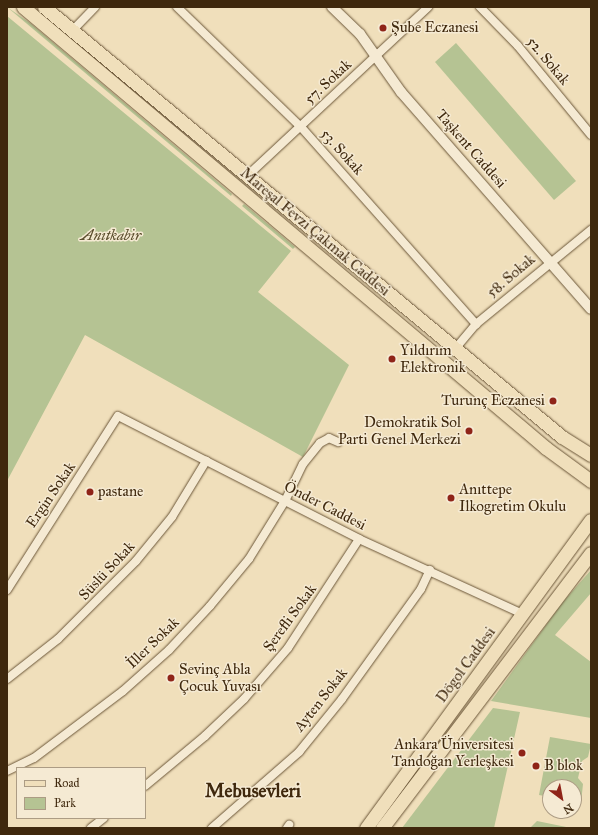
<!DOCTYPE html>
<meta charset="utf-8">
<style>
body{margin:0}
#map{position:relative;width:598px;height:835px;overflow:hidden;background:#f0dfbb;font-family:"IM FELL Great Primer",serif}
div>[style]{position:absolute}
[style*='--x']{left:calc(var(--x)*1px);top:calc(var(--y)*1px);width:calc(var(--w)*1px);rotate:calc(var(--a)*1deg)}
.green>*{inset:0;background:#b5c393}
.roads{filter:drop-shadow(0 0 1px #6b5638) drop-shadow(0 0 1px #6b5638)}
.minor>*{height:8px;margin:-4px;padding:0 4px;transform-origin:4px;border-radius:4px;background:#f5ead3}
.tertiary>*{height:10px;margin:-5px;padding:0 5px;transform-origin:5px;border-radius:5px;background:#f5ead3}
.primary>*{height:13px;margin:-6.5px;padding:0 6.5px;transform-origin:6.5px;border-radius:6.5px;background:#f0dfbb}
.dots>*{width:11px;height:11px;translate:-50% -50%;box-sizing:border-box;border:2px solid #f5ead3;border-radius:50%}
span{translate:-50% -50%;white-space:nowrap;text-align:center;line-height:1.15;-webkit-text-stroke:3px #f5ead3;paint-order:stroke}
.poi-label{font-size:15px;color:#3f280d}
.left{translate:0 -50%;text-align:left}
.right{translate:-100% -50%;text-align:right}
.street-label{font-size:15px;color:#3f280d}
.park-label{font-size:15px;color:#5c4f2e;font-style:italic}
.district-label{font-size:19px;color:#3f280d;font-weight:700}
.frame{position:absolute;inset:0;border:8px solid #3f280d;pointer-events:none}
.legend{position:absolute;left:16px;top:767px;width:130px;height:52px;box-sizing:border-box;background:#f5ead3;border:1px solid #ac9c84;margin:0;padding:5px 7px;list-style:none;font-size:12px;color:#3f280d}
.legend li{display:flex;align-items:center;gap:8px;height:20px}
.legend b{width:20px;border:1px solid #ac9c84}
.north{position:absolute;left:542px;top:779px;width:40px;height:40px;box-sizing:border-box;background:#f5ead3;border:1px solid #ac9c84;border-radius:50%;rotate:148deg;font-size:11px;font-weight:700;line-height:16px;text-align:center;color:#3f280d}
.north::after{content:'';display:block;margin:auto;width:14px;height:18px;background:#8f2418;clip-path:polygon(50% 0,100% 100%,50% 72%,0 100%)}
</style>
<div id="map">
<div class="green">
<div style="clip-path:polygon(7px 7px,30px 23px,232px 194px,231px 196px)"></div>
<div style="clip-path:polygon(7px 16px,291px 251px,258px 292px,349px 365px,303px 457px,85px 335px,7px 481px)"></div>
<div style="clip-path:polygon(456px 43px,576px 181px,554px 200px,435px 62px)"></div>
<div style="clip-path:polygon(244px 204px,295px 247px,293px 249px,242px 206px)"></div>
<div style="clip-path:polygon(591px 570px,591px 593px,555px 635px,591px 662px,591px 718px,491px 701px,562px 603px)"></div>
<div style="clip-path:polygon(493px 708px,520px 712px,494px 828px,402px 828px)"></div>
<div style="clip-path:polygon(550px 737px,591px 744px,588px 757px,582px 761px,578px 778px,583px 784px,581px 803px,574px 802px,574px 787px,550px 787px,550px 797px,539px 795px)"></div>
<div style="clip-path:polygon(537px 821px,571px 828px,530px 828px)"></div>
</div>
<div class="roads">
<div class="minor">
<div style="--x:177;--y:7;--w:173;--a:44.1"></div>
<div style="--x:301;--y:127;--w:264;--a:48.4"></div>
<div style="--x:480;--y:7;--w:54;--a:45.7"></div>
<div style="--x:518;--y:46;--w:115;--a:50.6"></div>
<div style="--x:72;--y:31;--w:33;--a:-46"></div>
<div style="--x:246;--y:177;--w:249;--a:-43"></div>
<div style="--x:455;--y:349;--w:33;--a:-50"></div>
<div style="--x:476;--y:324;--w:149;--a:-39.3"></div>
<div style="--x:7;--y:590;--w:206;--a:-57.5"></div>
<div style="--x:118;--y:416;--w:271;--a:27"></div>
<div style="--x:359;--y:539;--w:180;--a:24.6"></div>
<div style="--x:7;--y:679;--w:65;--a:-38.1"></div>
<div style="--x:58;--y:639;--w:110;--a:-45"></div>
<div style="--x:136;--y:561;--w:57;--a:-50.7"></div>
<div style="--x:172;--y:517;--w:66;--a:-58.7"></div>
<div style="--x:7;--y:771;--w:30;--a:-26"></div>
<div style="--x:34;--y:758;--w:111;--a:-37"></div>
<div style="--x:123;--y:691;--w:62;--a:-41.7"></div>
<div style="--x:169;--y:650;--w:60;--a:-47"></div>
<div style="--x:210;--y:606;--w:61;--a:-50.3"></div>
<div style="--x:249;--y:559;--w:68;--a:-58.2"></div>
<div style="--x:285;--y:501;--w:41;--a:-64.1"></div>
<div style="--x:303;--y:464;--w:27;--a:-51"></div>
<div style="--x:320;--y:443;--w:10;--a:-29"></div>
<div style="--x:329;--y:438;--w:10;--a:24"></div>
<div style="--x:145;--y:786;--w:78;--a:-39.8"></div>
<div style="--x:205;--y:736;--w:54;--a:-43.5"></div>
<div style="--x:244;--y:699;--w:67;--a:-49.2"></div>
<div style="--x:288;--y:648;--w:130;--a:-56.9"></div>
<div style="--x:91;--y:828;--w:16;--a:-38"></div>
<div style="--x:212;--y:828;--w:116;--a:-41.1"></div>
<div style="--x:299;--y:752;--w:68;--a:-50.9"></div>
<div style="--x:342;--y:699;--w:135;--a:-54.3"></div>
<div style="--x:421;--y:589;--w:21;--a:-65"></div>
<div style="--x:287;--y:828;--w:4;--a:-56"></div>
</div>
<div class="tertiary">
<div style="--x:332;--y:7;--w:39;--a:44"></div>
<div style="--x:360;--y:34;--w:71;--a:54.7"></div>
<div style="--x:401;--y:92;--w:288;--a:48.8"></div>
</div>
<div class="primary">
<div style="--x:23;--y:7;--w:684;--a:40.14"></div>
<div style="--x:546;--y:448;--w:56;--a:36.3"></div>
<div style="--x:44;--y:7;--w:673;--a:39.7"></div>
<div style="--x:562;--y:437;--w:34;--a:32"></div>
<div style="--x:366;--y:828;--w:381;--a:-53.9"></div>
<div style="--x:382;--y:828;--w:345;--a:-52.8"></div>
</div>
</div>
<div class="dots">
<div style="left:383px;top:28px;background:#8f2418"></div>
<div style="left:392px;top:359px;background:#8f2418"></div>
<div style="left:553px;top:401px;background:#8f2418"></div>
<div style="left:469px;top:431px;background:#8f2418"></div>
<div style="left:90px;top:492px;background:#8f2418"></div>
<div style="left:451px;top:498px;background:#8f2418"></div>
<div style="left:171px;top:678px;background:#8f2418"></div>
<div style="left:522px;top:753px;background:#8f2418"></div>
<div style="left:536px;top:766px;background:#8f2418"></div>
</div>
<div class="poi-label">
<span class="left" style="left:391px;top:28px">Şube Eczanesi</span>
<span class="left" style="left:400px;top:359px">Yıldırım<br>Elektronik</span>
<span class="right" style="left:545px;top:401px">Turunç Eczanesi</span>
<span class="right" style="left:461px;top:431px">Demokratik Sol<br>Parti Genel Merkezi</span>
<span class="left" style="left:459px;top:498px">Anıttepe<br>Ilkogretim Okulu</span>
<span class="left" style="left:98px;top:492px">pastane</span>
<span class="left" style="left:179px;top:678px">Sevinç Abla<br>Çocuk Yuvası</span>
<span class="right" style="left:514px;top:753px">Ankara Üniversitesi<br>Tandoğan Yerleşkesi</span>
<span class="left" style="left:544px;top:766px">B blok</span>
</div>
<div class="street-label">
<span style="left:548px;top:61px;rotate:50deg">52. Sokak</span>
<span style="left:328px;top:82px;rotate:-43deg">57. Sokak</span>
<span style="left:471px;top:149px;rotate:49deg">Taşkent Caddesi</span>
<span style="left:342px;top:152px;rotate:48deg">53. Sokak</span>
<span style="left:315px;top:232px;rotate:40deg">Mareşal Fevzi Çakmak Caddesi</span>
<span style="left:511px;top:276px;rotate:-40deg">58. Sokak</span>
<span style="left:51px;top:495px;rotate:-56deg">Ergin Sokak</span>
<span style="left:325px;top:506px;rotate:27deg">Önder Caddesi</span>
<span style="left:107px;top:571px;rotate:-47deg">Süslü Sokak</span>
<span style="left:290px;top:618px;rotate:-54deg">Şerefli Sokak</span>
<span style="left:153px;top:643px;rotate:-44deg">İller Sokak</span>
<span style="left:466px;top:665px;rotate:-54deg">Dögol Caddesi</span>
<span style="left:321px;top:700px;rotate:-52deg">Ayten Sokak</span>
</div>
<div class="park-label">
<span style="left:111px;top:236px">Anıtkabir</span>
</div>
<div class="district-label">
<span style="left:253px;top:791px">Mebusevleri</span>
</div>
<div class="frame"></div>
<ul class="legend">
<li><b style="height:5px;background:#f0dfbb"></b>Road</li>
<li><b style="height:11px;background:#b5c393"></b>Park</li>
</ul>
<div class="north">N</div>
</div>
